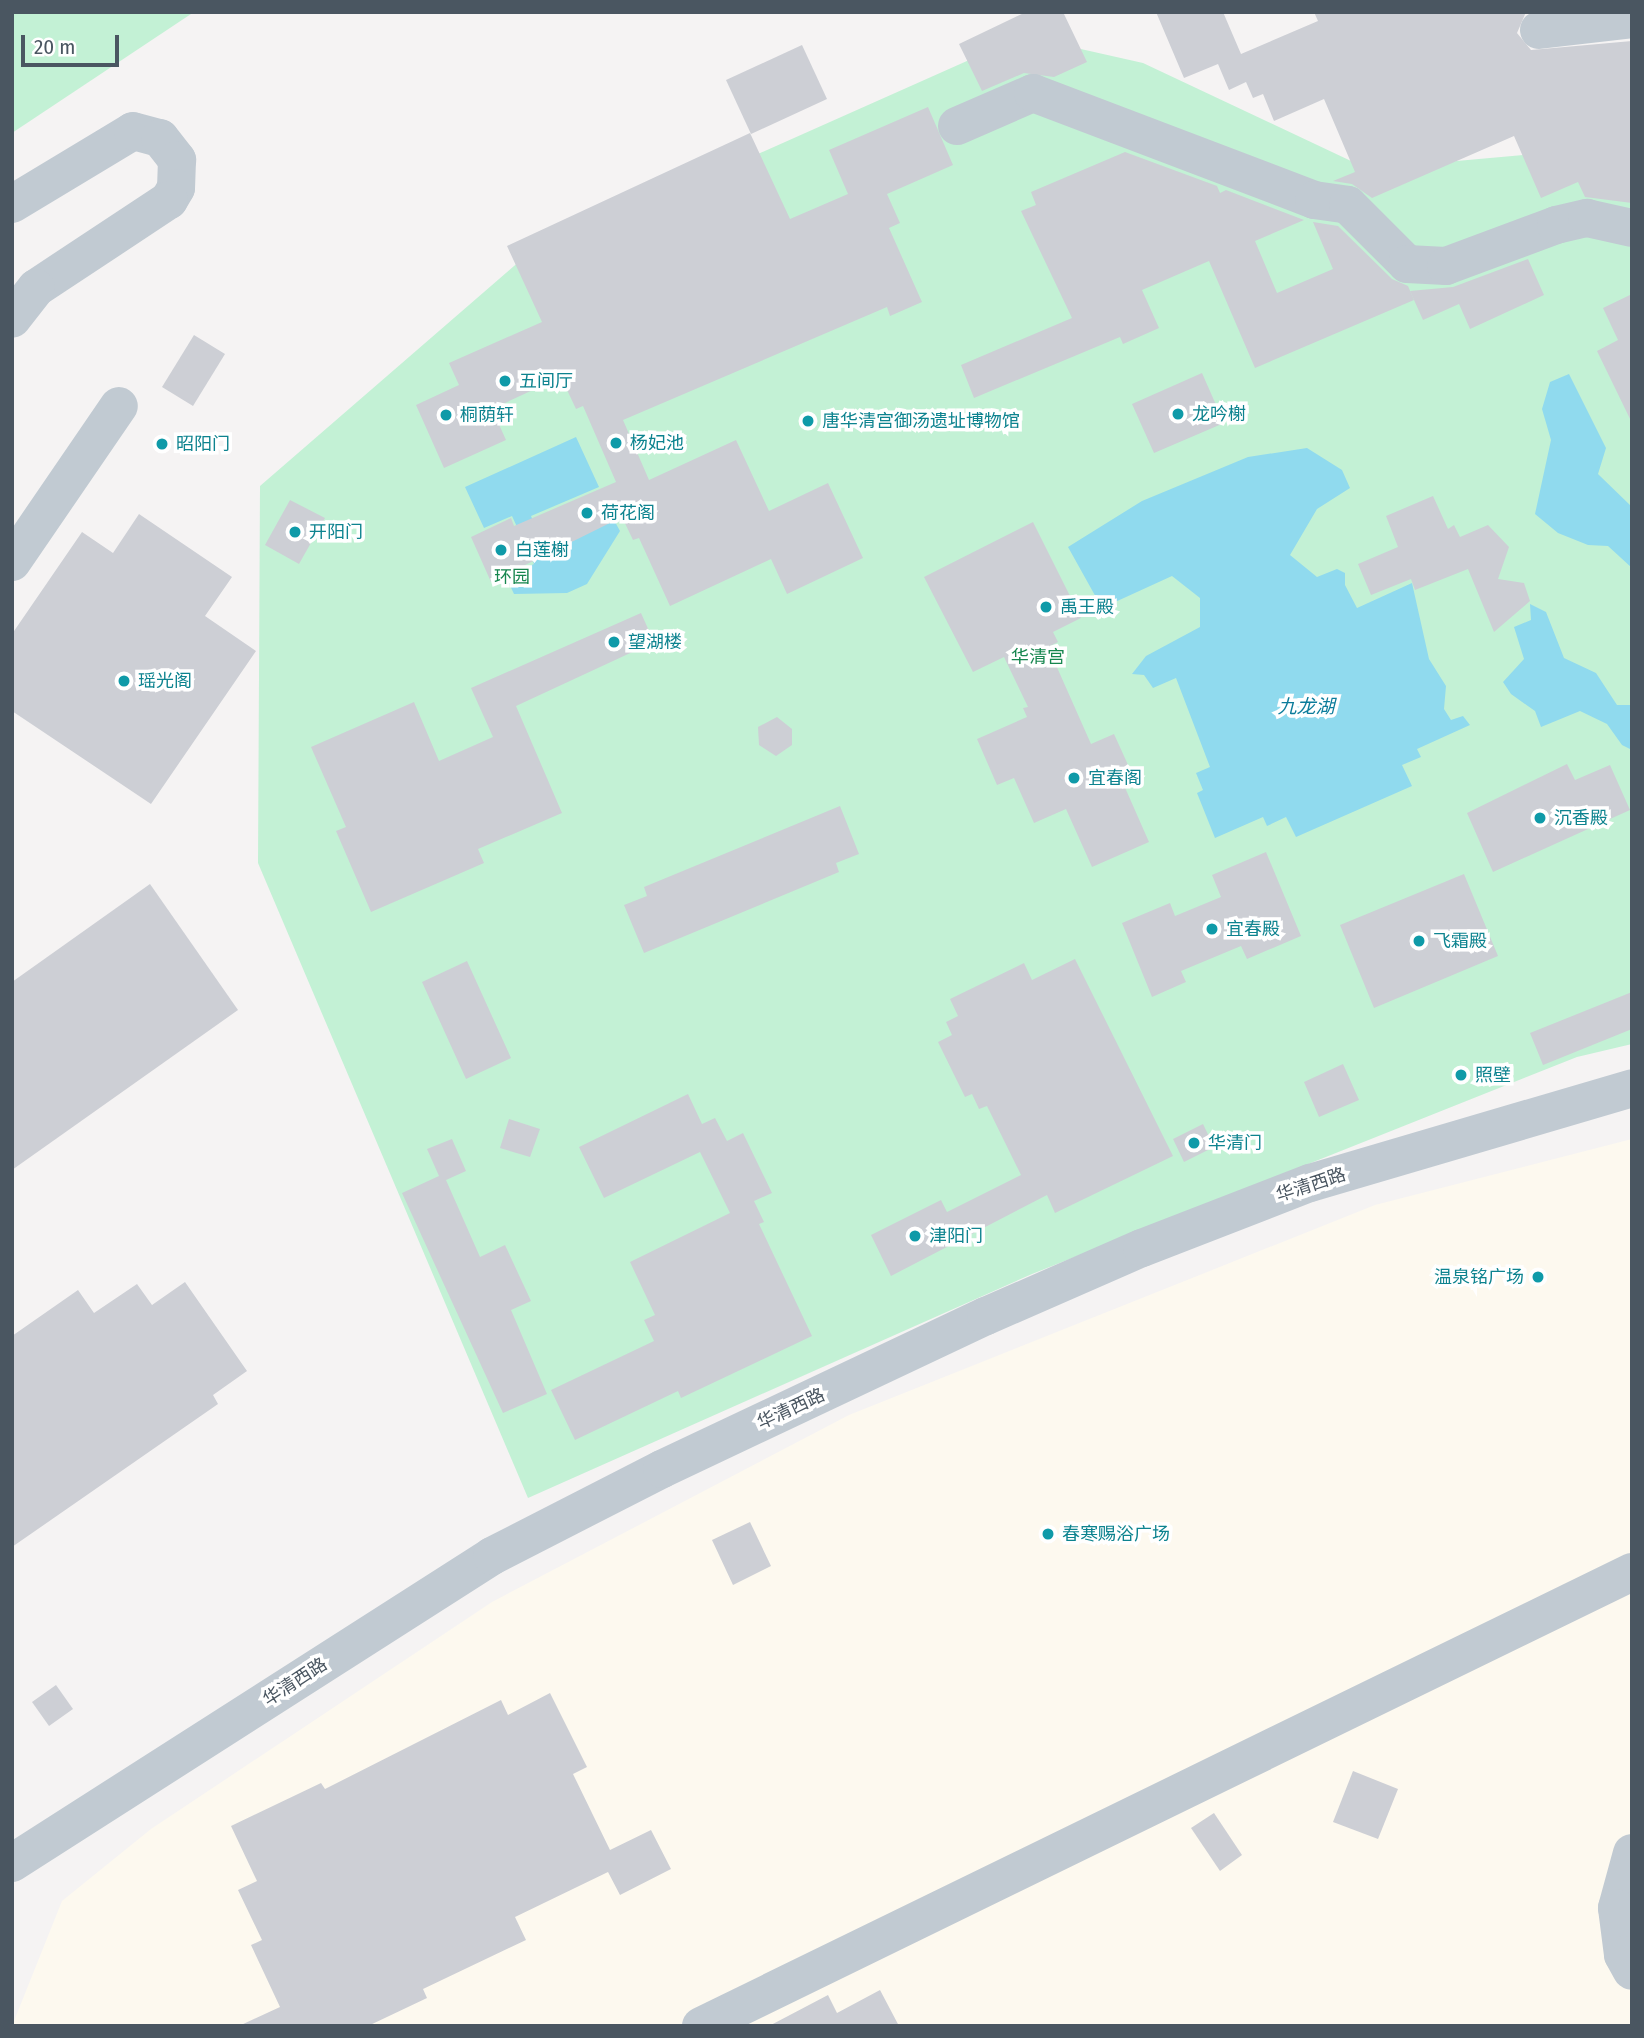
<!DOCTYPE html>
<meta charset="utf-8">
<style>
body{margin:0}
#map{position:relative;width:1644px;height:2038px;overflow:hidden;background:#f5f3f3;font-family:"Fira Sans Condensed","Noto Sans SC",sans-serif}
div>[style]{position:absolute}
[style*='--x']{left:calc(var(--x)*1px);top:calc(var(--y)*1px);width:calc(var(--w)*1px);rotate:calc(var(--a)*1deg)}
.commercial>*{inset:0;background:#fdf9ef}
.green>*{inset:0;background:#c3f1d5}
.water>*{inset:0;background:#90daee}
.building>*{inset:0;background:#cdcfd5}
.minor>*{height:38px;margin:-19px;padding:0 19px;transform-origin:19px;border-radius:19px;background:#c1cad2}
.dots>*{width:19px;height:19px;translate:-50% -50%;box-sizing:border-box;border:4px solid #fff;border-radius:50%}
span{translate:-50% -50%;white-space:nowrap;text-align:center;line-height:1.15;-webkit-text-stroke:7px #fff;paint-order:stroke}
.culture-label{font-size:18px;color:#0d838f}
.left{translate:0 -50%;text-align:left}
.right{translate:-100% -50%;text-align:right}
.park-label{font-size:18px;color:#17864f}
.street-label{font-size:18px;color:#4a5661}
.water-label{font-size:19px;color:#0c7c9b;font-style:italic}
.frame{position:absolute;inset:0;border:14px solid #4a5661;pointer-events:none}
.scale{position:absolute;left:21px;top:35px;width:98px;height:32px;box-sizing:border-box;border:4px solid #4a5661;border-top:0;padding-left:9px;font-size:21px;line-height:24px;white-space:nowrap;color:#4a5661;-webkit-text-stroke:5px #fff;paint-order:stroke}
</style>
<div id="map">
<div class="commercial">
<div style="clip-path:polygon(1632px 1139px,1632px 2026px,12px 2026px,62px 1901px,151px 1829px,492px 1602px,849px 1415px,1375px 1205px)"></div>
</div>
<div class="green">
<div style="clip-path:polygon(12px 12px,194px 12px,12px 133px)"></div>
<div style="clip-path:polygon(1023px 36px,1143px 63px,1368px 169px,1632px 145px,1632px 1044px,1577px 1057px,1032px 1274px,528px 1498px,258px 863px,260px 486px,522px 259px)"></div>
</div>
<div class="water">
<div style="clip-path:polygon(1569px 374px,1606px 448px,1598px 474px,1632px 507px,1632px 568px,1608px 546px,1588px 545px,1558px 533px,1535px 514px,1551px 440px,1542px 409px,1550px 382px)"></div>
<div style="clip-path:polygon(576px 437px,599px 487px,531px 516px,546px 553px,614px 520px,620px 531px,587px 584px,567px 593px,514px 594px,506px 577px,534px 564px,512px 516px,484px 528px,465px 487px)"></div>
<div style="clip-path:polygon(1307px 448px,1342px 470px,1350px 488px,1317px 509px,1290px 555px,1317px 577px,1337px 569px,1345px 573px,1345px 585px,1357px 608px,1412px 583px,1429px 659px,1446px 686px,1444px 709px,1451px 720px,1463px 716px,1470px 725px,1417px 749px,1421px 757px,1402px 765px,1412px 786px,1296px 837px,1286px 817px,1267px 826px,1263px 817px,1215px 838px,1197px 793px,1203px 790px,1196px 773px,1210px 767px,1176px 678px,1153px 688px,1144px 675px,1132px 674px,1146px 656px,1200px 627px,1200px 598px,1172px 576px,1102px 608px,1068px 547px,1142px 501px,1248px 457px)"></div>
<div style="clip-path:polygon(1530px 604px,1546px 612px,1564px 658px,1596px 673px,1617px 705px,1632px 705px,1632px 750px,1622px 745px,1607px 724px,1580px 711px,1541px 727px,1535px 711px,1511px 694px,1503px 682px,1524px 659px,1514px 627px,1531px 620px)"></div>
</div>
<div class="building">
<div style="clip-path:polygon(1026px 12px,1063px 12px,1087px 62px,1054px 77px,1024px 73px,982px 91px,959px 44px)"></div>
<div style="clip-path:polygon(1156px 12px,1223px 12px,1241px 54px,1318px 21px,1314px 12px,1526px 12px,1517px 33px,1531px 50px,1632px 41px,1632px 203px,1585px 197px,1578px 182px,1541px 198px,1514px 136px,1372px 198px,1352px 184px,1333px 181px,1355px 172px,1324px 99px,1274px 121px,1263px 94px,1253px 98px,1246px 82px,1229px 90px,1218px 64px,1184px 78px)"></div>
<div style="clip-path:polygon(802px 45px,827px 99px,751px 134px,726px 80px)"></div>
<div style="clip-path:polygon(928px 107px,953px 165px,887px 194px,900px 223px,889px 228px,922px 302px,890px 316px,887px 307px,623px 420px,649px 480px,736px 440px,769px 511px,828px 483px,863px 558px,787px 594px,771px 559px,670px 606px,639px 538px,633px 540px,622px 517px,491px 582px,471px 537px,511px 518px,514px 526px,616px 482px,583px 406px,576px 409px,561px 377px,492px 409px,506px 440px,444px 468px,416px 405px,459px 385px,449px 363px,542px 322px,507px 246px,750px 133px,790px 219px,848px 194px,829px 150px)"></div>
<div style="clip-path:polygon(1125px 152px,1217px 186px,1220px 193px,1226px 190px,1304px 220px,1255px 241px,1277px 293px,1333px 269px,1313px 222px,1338px 226px,1392px 279px,1408px 286px,1414px 300px,1255px 368px,1209px 261px,1142px 290px,1159px 328px,1123px 344px,1120px 337px,974px 398px,961px 365px,1072px 318px,1021px 211px,1036px 205px,1031px 192px)"></div>
<div style="clip-path:polygon(1528px 259px,1544px 295px,1470px 329px,1459px 304px,1423px 320px,1410px 291px,1453px 287px)"></div>
<div style="clip-path:polygon(1632px 294px,1632px 423px,1597px 351px,1618px 340px,1603px 308px)"></div>
<div style="clip-path:polygon(194px 335px,225px 354px,193px 406px,162px 387px)"></div>
<div style="clip-path:polygon(1202px 373px,1224px 423px,1154px 453px,1132px 404px)"></div>
<div style="clip-path:polygon(1433px 496px,1448px 529px,1454px 525px,1460px 537px,1488px 525px,1509px 547px,1498px 579px,1524px 583px,1530px 601px,1494px 632px,1468px 569px,1415px 590px,1411px 579px,1371px 595px,1358px 564px,1398px 547px,1386px 516px)"></div>
<div style="clip-path:polygon(290px 500px,325px 518px,299px 564px,265px 545px)"></div>
<div style="clip-path:polygon(139px 514px,232px 577px,205px 616px,256px 651px,151px 804px,12px 711px,12px 634px,82px 532px,113px 553px)"></div>
<div style="clip-path:polygon(1033px 522px,1081px 618px,1053px 632px,1058px 642px,1048px 647px,1091px 744px,1114px 734px,1134px 778px,1123px 783px,1149px 842px,1092px 867px,1066px 809px,1034px 823px,1014px 778px,997px 785px,977px 739px,1027px 717px,1023px 708px,1028px 707px,1004px 657px,973px 672px,924px 577px)"></div>
<div style="clip-path:polygon(641px 613px,654px 642px,516px 706px,562px 813px,478px 849px,484px 863px,371px 912px,336px 831px,346px 827px,311px 747px,414px 702px,439px 761px,493px 737px,471px 688px)"></div>
<div style="clip-path:polygon(777px 717px,792px 729px,792px 745px,776px 756px,759px 745px,758px 727px)"></div>
<div style="clip-path:polygon(1567px 764px,1575px 780px,1610px 765px,1630px 810px,1493px 872px,1467px 813px)"></div>
<div style="clip-path:polygon(840px 806px,859px 854px,836px 863px,839px 872px,644px 953px,624px 905px,647px 896px,644px 887px)"></div>
<div style="clip-path:polygon(1266px 852px,1301px 936px,1247px 959px,1241px 946px,1181px 971px,1186px 982px,1152px 997px,1122px 923px,1170px 903px,1175px 916px,1221px 897px,1212px 875px)"></div>
<div style="clip-path:polygon(1464px 874px,1498px 956px,1374px 1008px,1340px 925px)"></div>
<div style="clip-path:polygon(150px 884px,238px 1010px,12px 1170px,12px 982px)"></div>
<div style="clip-path:polygon(1075px 959px,1173px 1156px,1055px 1213px,1047px 1195px,891px 1276px,871px 1235px,941px 1200px,947px 1212px,1021px 1175px,987px 1106px,979px 1109px,972px 1094px,965px 1097px,938px 1042px,952px 1035px,946px 1022px,958px 1016px,950px 999px,1024px 963px,1032px 980px)"></div>
<div style="clip-path:polygon(467px 961px,511px 1058px,466px 1079px,422px 982px)"></div>
<div style="clip-path:polygon(1632px 992px,1632px 1029px,1543px 1065px,1530px 1033px)"></div>
<div style="clip-path:polygon(1343px 1064px,1359px 1100px,1319px 1117px,1304px 1082px)"></div>
<div style="clip-path:polygon(688px 1094px,702px 1124px,715px 1118px,727px 1141px,743px 1133px,772px 1193px,754px 1201px,764px 1222px,759px 1224px,812px 1336px,681px 1398px,678px 1391px,575px 1440px,551px 1390px,654px 1341px,644px 1320px,655px 1315px,630px 1262px,730px 1213px,700px 1152px,604px 1198px,579px 1147px)"></div>
<div style="clip-path:polygon(509px 1119px,540px 1129px,530px 1157px,500px 1148px)"></div>
<div style="clip-path:polygon(1203px 1124px,1214px 1147px,1184px 1162px,1173px 1139px)"></div>
<div style="clip-path:polygon(452px 1139px,466px 1171px,446px 1180px,480px 1257px,505px 1245px,531px 1301px,511px 1310px,547px 1394px,503px 1413px,402px 1193px,439px 1176px,427px 1149px)"></div>
<div style="clip-path:polygon(185px 1282px,247px 1371px,213px 1395px,218px 1404px,12px 1547px,12px 1336px,78px 1290px,94px 1313px,137px 1284px,152px 1305px)"></div>
<div style="clip-path:polygon(750px 1522px,771px 1566px,733px 1585px,712px 1540px)"></div>
<div style="clip-path:polygon(56px 1685px,73px 1709px,49px 1726px,32px 1702px)"></div>
<div style="clip-path:polygon(550px 1693px,587px 1767px,573px 1774px,610px 1850px,651px 1830px,671px 1869px,620px 1895px,608px 1872px,515px 1917px,526px 1940px,423px 1989px,427px 1998px,368px 2026px,239px 2026px,280px 2007px,251px 1945px,262px 1940px,238px 1890px,257px 1881px,231px 1826px,321px 1783px,325px 1789px,501px 1700px,508px 1715px)"></div>
<div style="clip-path:polygon(1353px 1771px,1398px 1789px,1378px 1839px,1333px 1822px)"></div>
<div style="clip-path:polygon(1214px 1813px,1242px 1855px,1220px 1871px,1191px 1828px)"></div>
<div style="clip-path:polygon(880px 1990px,899px 2026px,769px 2026px,828px 1995px,837px 2013px)"></div>
</div>
<div class="minor">
<div style="--x:1539;--y:30;--w:94;--a:-6.7"></div>
<div style="--x:957;--y:126;--w:83;--a:-23.5"></div>
<div style="--x:1033;--y:93;--w:301;--a:20.8"></div>
<div style="--x:1314;--y:200;--w:34;--a:8"></div>
<div style="--x:1348;--y:205;--w:83;--a:45"></div>
<div style="--x:1407;--y:264;--w:39;--a:3"></div>
<div style="--x:1446;--y:266;--w:117;--a:-20.4"></div>
<div style="--x:1556;--y:225;--w:32;--a:-13"></div>
<div style="--x:1587;--y:218;--w:46;--a:12.5"></div>
<div style="--x:12;--y:204;--w:141;--a:-31.1"></div>
<div style="--x:133;--y:131;--w:28;--a:15"></div>
<div style="--x:160;--y:138;--w:28;--a:52"></div>
<div style="--x:177;--y:160;--w:28;--a:92"></div>
<div style="--x:176;--y:188;--w:14;--a:120"></div>
<div style="--x:169;--y:200;--w:159;--a:146.5"></div>
<div style="--x:36;--y:288;--w:39;--a:128"></div>
<div style="--x:12;--y:562;--w:189;--a:-55.6"></div>
<div style="--x:1632;--y:1853;--w:57;--a:105.3"></div>
<div style="--x:1617;--y:1908;--w:47;--a:82.7"></div>
<div style="--x:1623;--y:1955;--w:18;--a:61"></div>
<div style="--x:12;--y:1863;--w:570;--a:-32.6"></div>
<div style="--x:492;--y:1556;--w:191;--a:-27.1"></div>
<div style="--x:662;--y:1469;--w:358;--a:-25.3"></div>
<div style="--x:986;--y:1316;--w:170;--a:-23.6"></div>
<div style="--x:1142;--y:1248;--w:180;--a:-21.2"></div>
<div style="--x:1310;--y:1183;--w:336;--a:-16.4"></div>
<div style="--x:701;--y:2026;--w:1036;--a:-26"></div>
</div>
<div class="dots">
<div style="left:505px;top:381px;background:#0f9aa8"></div>
<div style="left:1178px;top:414px;background:#0f9aa8"></div>
<div style="left:446px;top:415px;background:#0f9aa8"></div>
<div style="left:808px;top:421px;background:#0f9aa8"></div>
<div style="left:616px;top:443px;background:#0f9aa8"></div>
<div style="left:162px;top:444px;background:#0f9aa8"></div>
<div style="left:587px;top:513px;background:#0f9aa8"></div>
<div style="left:295px;top:532px;background:#0f9aa8"></div>
<div style="left:501px;top:550px;background:#0f9aa8"></div>
<div style="left:1046px;top:607px;background:#0f9aa8"></div>
<div style="left:614px;top:642px;background:#0f9aa8"></div>
<div style="left:124px;top:681px;background:#0f9aa8"></div>
<div style="left:1074px;top:778px;background:#0f9aa8"></div>
<div style="left:1540px;top:818px;background:#0f9aa8"></div>
<div style="left:1212px;top:929px;background:#0f9aa8"></div>
<div style="left:1419px;top:941px;background:#0f9aa8"></div>
<div style="left:1461px;top:1075px;background:#0f9aa8"></div>
<div style="left:1194px;top:1143px;background:#0f9aa8"></div>
<div style="left:915px;top:1236px;background:#0f9aa8"></div>
<div style="left:1538px;top:1277px;background:#0f9aa8"></div>
<div style="left:1048px;top:1534px;background:#0f9aa8"></div>
</div>
<div class="culture-label">
<span class="left" style="left:519px;top:381px">五间厅</span>
<span class="left" style="left:1192px;top:414px">龙吟榭</span>
<span class="left" style="left:460px;top:415px">桐荫轩</span>
<span class="left" style="left:822px;top:421px">唐华清宫御汤遗址博物馆</span>
<span class="left" style="left:630px;top:443px">杨妃池</span>
<span class="left" style="left:176px;top:444px">昭阳门</span>
<span class="left" style="left:601px;top:513px">荷花阁</span>
<span class="left" style="left:309px;top:532px">开阳门</span>
<span class="left" style="left:515px;top:550px">白莲榭</span>
<span class="left" style="left:1060px;top:607px">禹王殿</span>
<span class="left" style="left:628px;top:642px">望湖楼</span>
<span class="left" style="left:138px;top:681px">瑶光阁</span>
<span class="left" style="left:1088px;top:778px">宜春阁</span>
<span class="left" style="left:1554px;top:818px">沉香殿</span>
<span class="left" style="left:1226px;top:929px">宜春殿</span>
<span class="left" style="left:1433px;top:941px">飞霜殿</span>
<span class="left" style="left:1475px;top:1075px">照壁</span>
<span class="left" style="left:1208px;top:1143px">华清门</span>
<span class="left" style="left:929px;top:1236px">津阳门</span>
<span class="right" style="left:1524px;top:1277px">温泉铭广场</span>
<span class="left" style="left:1062px;top:1534px">春寒赐浴广场</span>
</div>
<div class="park-label">
<span style="left:512px;top:577px">环园</span>
<span style="left:1038px;top:657px">华清宫</span>
</div>
<div class="street-label">
<span style="left:1311px;top:1185px;rotate:-18deg">华清西路</span>
<span style="left:791px;top:1409px;rotate:-25deg">华清西路</span>
<span style="left:295px;top:1682px;rotate:-33deg">华清西路</span>
</div>
<div class="water-label">
<span style="left:1306px;top:707px">九龙湖</span>
</div>
<div class="frame"></div>
<div class="scale">20 m</div>
</div>
